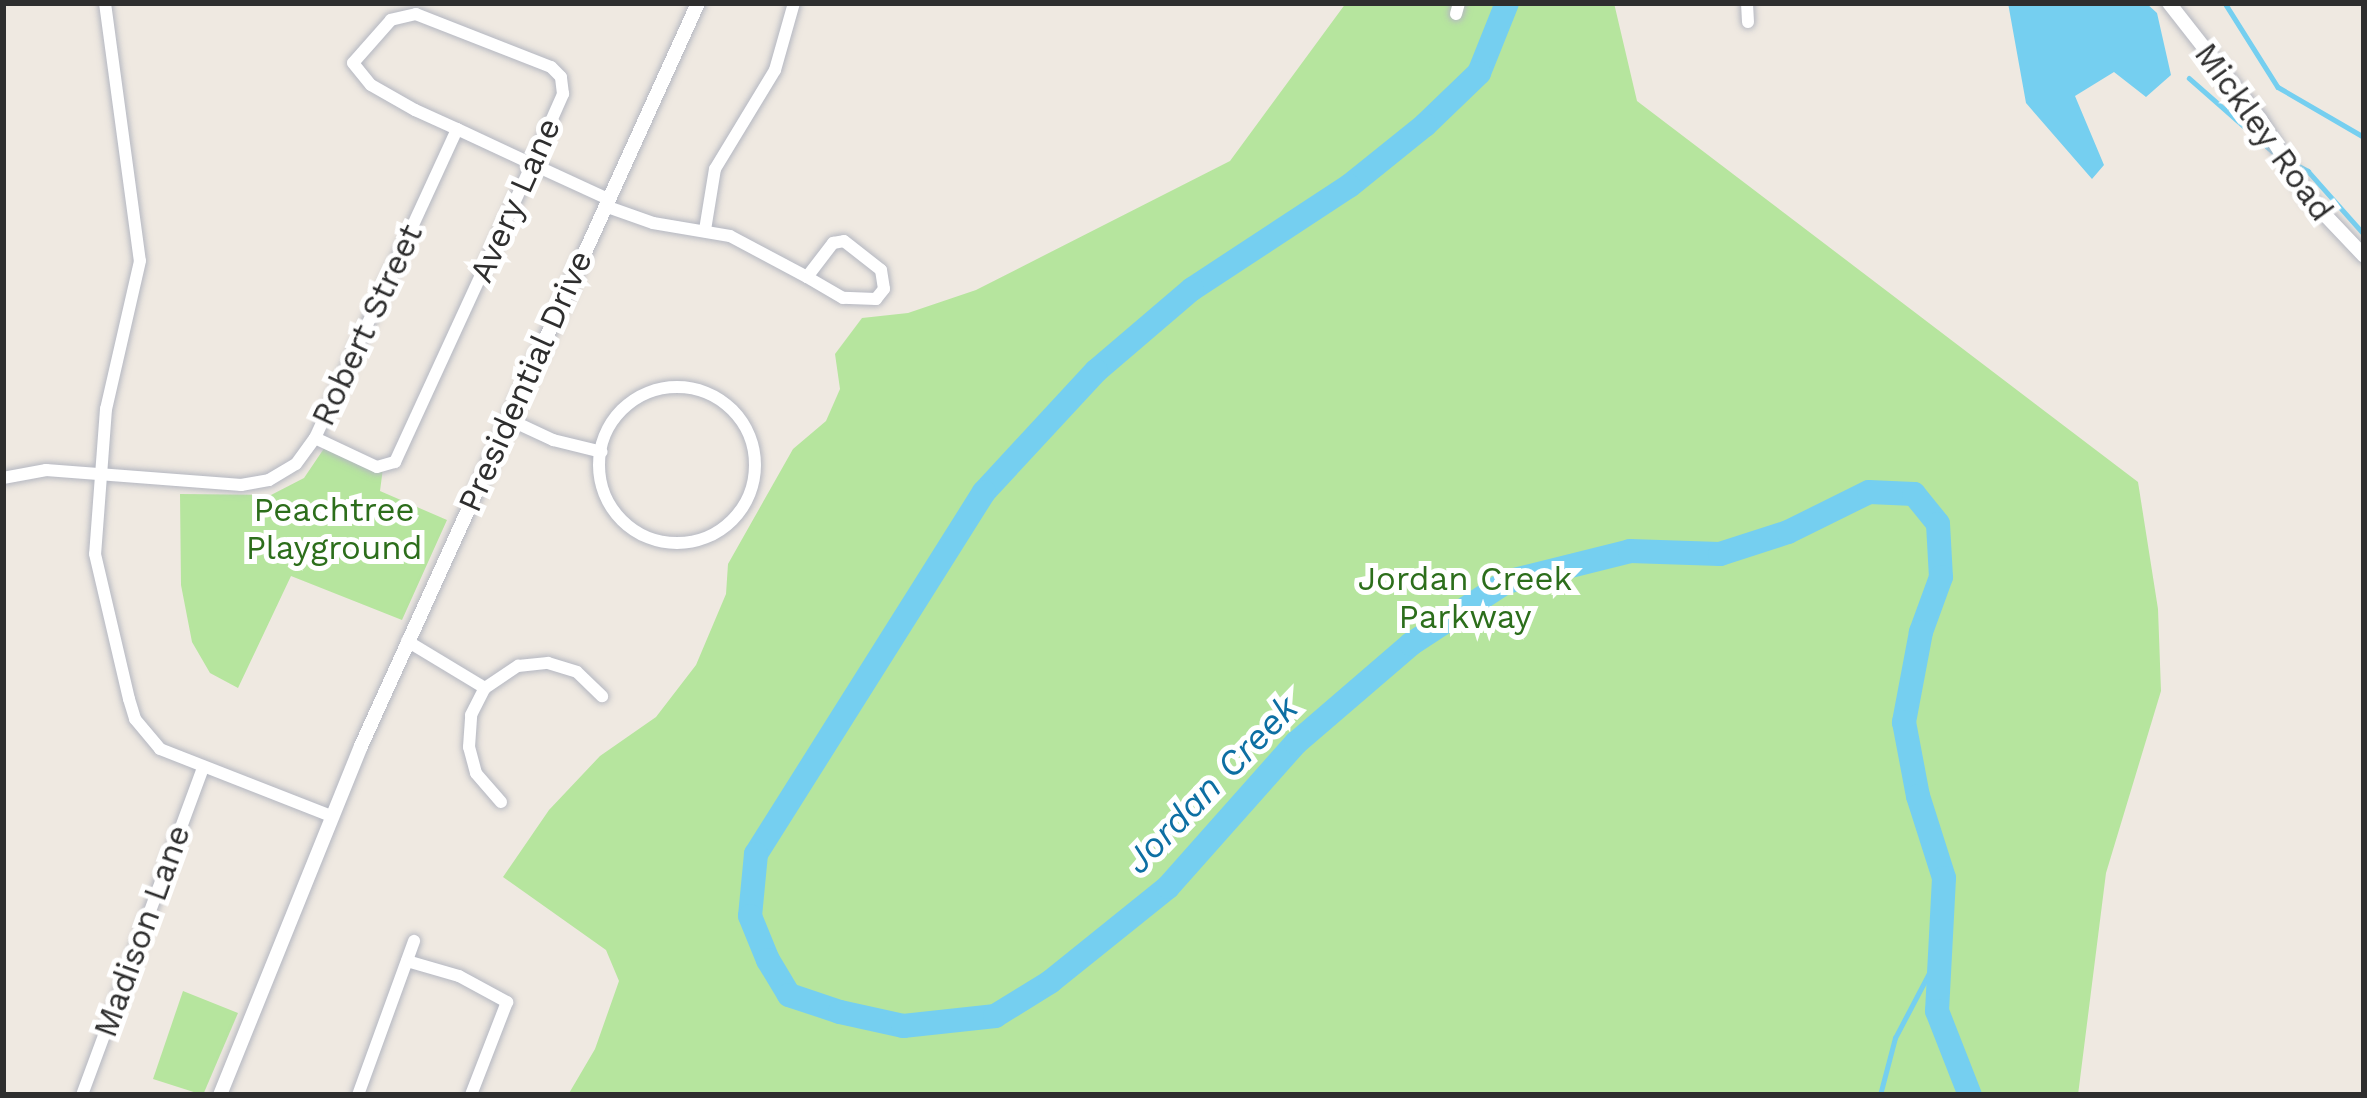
<!DOCTYPE html>
<style>
body{margin:0}
#map{position:relative;width:2367px;height:1098px;overflow:hidden;background:#efe9e1;font-family:"Work Sans",sans-serif}
div>[style]{position:absolute}
[style*='--x']{left:calc(var(--x)*1px);top:calc(var(--y)*1px);width:calc(var(--w)*1px);rotate:calc(var(--a)*1deg)}
.green>*{inset:0;background:#b6e59e}
.water>*{inset:0;background:#75cff0}
.stream>*{height:4.5px;margin:-2.25px;padding:0 2.25px;transform-origin:2.25px;border-radius:2.25px;background:#75cff0}
.river>*{height:24px;margin:-12px;padding:0 12px;transform-origin:12px;border-radius:12px;background:#75cff0}
.roads{filter:drop-shadow(0 0 3px #b4b7c1) drop-shadow(0 0 3px #b4b7c1)}
.minor>*{height:12px;margin:-6px;padding:0 6px;transform-origin:6px;border-radius:6px;background:#fff}
.minor>.ring{margin:-6px;padding:0;box-sizing:content-box;background:none;border:12px solid #fff;border-radius:50%}
.tertiary>*{height:14px;margin:-7px;padding:0 7px;transform-origin:7px;border-radius:7px;background:#fff}
span{translate:-50% -50%;white-space:nowrap;text-align:center;line-height:1.15;-webkit-text-stroke:10px #fff;paint-order:stroke}
.street-label{font-size:33px;color:#2e2e2e}
.park-label{font-size:33px;color:#2c6e1b}
.water-label{font-size:36px;color:#0d6fa3;font-style:italic}
.frame{position:absolute;inset:0;border:6px solid #2e2e2e;pointer-events:none}
</style>
<div id="map">
<div class="green">
<div style="clip-path:polygon(1346px 3px,1614px 3px,1637px 101px,2138px 482px,2158px 609px,2161px 691px,2106px 873px,2078px 1095px,568px 1095px,595px 1049px,619px 981px,606px 950px,503px 877px,549px 810px,600px 756px,656px 717px,696px 665px,726px 594px,728px 564px,793px 449px,826px 421px,840px 389px,835px 354px,862px 318px,908px 313px,976px 290px,1230px 161px)"></div>
<div style="clip-path:polygon(327px 444px,383px 468px,380px 491px,447px 520px,402px 620px,291px 576px,238px 688px,210px 673px,192px 642px,181px 585px,180px 494px,271px 495px,304px 478px)"></div>
<div style="clip-path:polygon(183px 991px,238px 1013px,203px 1095px,153px 1079px)"></div>
</div>
<div class="water">
<div style="clip-path:polygon(2008px 3px,2146px 3px,2157px 13px,2171px 75px,2146px 97px,2114px 72px,2075px 96px,2104px 165px,2092px 179px,2026px 103px)"></div>
</div>
<div class="stream">
<div style="--x:2225;--y:3;--w:99;--a:57.8"></div>
<div style="--x:2278;--y:87;--w:99;--a:30.2"></div>
<div style="--x:2189;--y:78;--w:120;--a:41.3"></div>
<div style="--x:2295;--y:164;--w:15;--a:28"></div>
<div style="--x:2308;--y:171;--w:84;--a:48.4"></div>
<div style="--x:1880;--y:1095;--w:59;--a:-75.3"></div>
<div style="--x:1895;--y:1038;--w:90;--a:-62.3"></div>
</div>
<div class="river">
<div style="--x:1507;--y:3;--w:75;--a:111.8"></div>
<div style="--x:1479;--y:73;--w:75;--a:136.1"></div>
<div style="--x:1425;--y:125;--w:97;--a:141.2"></div>
<div style="--x:1349;--y:186;--w:188;--a:146.7"></div>
<div style="--x:1192;--y:289;--w:126;--a:139.5"></div>
<div style="--x:1096;--y:371;--w:165;--a:132.8"></div>
<div style="--x:984;--y:492;--w:428;--a:122.2"></div>
<div style="--x:756;--y:854;--w:62;--a:95.5"></div>
<div style="--x:750;--y:916;--w:48;--a:67.8"></div>
<div style="--x:768;--y:960;--w:41;--a:59"></div>
<div style="--x:789;--y:995;--w:54;--a:18.4"></div>
<div style="--x:840;--y:1012;--w:65;--a:12.5"></div>
<div style="--x:903;--y:1026;--w:93;--a:-6.2"></div>
<div style="--x:995;--y:1016;--w:65;--a:-31.7"></div>
<div style="--x:1050;--y:982;--w:151;--a:-38.8"></div>
<div style="--x:1168;--y:887;--w:193;--a:-48.4"></div>
<div style="--x:1296;--y:743;--w:152;--a:-40.7"></div>
<div style="--x:1411;--y:644;--w:113;--a:-33.1"></div>
<div style="--x:1506;--y:582;--w:128;--a:-14"></div>
<div style="--x:1630;--y:551;--w:90;--a:1.9"></div>
<div style="--x:1720;--y:554;--w:71;--a:-17.9"></div>
<div style="--x:1788;--y:532;--w:90;--a:-26.3"></div>
<div style="--x:1869;--y:492;--w:45;--a:2.5"></div>
<div style="--x:1914;--y:494;--w:38;--a:51"></div>
<div style="--x:1938;--y:524;--w:53;--a:86.8"></div>
<div style="--x:1941;--y:577;--w:59;--a:110"></div>
<div style="--x:1921;--y:632;--w:92;--a:100.7"></div>
<div style="--x:1904;--y:722;--w:75;--a:79.3"></div>
<div style="--x:1918;--y:796;--w:86;--a:72.4"></div>
<div style="--x:1944;--y:878;--w:133;--a:93"></div>
<div style="--x:1937;--y:1011;--w:90;--a:68.6"></div>
</div>
<div class="roads">
<div class="minor">
<div style="--x:105;--y:3;--w:260;--a:82.3"></div>
<div style="--x:140;--y:261;--w:152;--a:102.9"></div>
<div style="--x:106;--y:409;--w:145;--a:94.3"></div>
<div style="--x:95;--y:554;--w:149;--a:76.8"></div>
<div style="--x:129;--y:699;--w:21;--a:73"></div>
<div style="--x:135;--y:719;--w:39;--a:50"></div>
<div style="--x:160;--y:749;--w:184;--a:21.4"></div>
<div style="--x:1747;--y:3;--w:19;--a:87"></div>
<div style="--x:1456;--y:14;--w:11;--a:-75"></div>
<div style="--x:605;--y:206;--w:51;--a:19.5"></div>
<div style="--x:653;--y:223;--w:78;--a:9.6"></div>
<div style="--x:730;--y:236;--w:87;--a:28"></div>
<div style="--x:705;--y:230;--w:62;--a:-80.7"></div>
<div style="--x:715;--y:169;--w:116;--a:-58.8"></div>
<div style="--x:775;--y:70;--w:70;--a:-74.2"></div>
<div style="--x:844;--y:241;--w:47;--a:38.1"></div>
<div style="--x:881;--y:270;--w:19;--a:81"></div>
<div style="--x:884;--y:289;--w:13;--a:129"></div>
<div style="--x:876;--y:299;--w:33;--a:-178"></div>
<div style="--x:843;--y:298;--w:42;--a:-149.7"></div>
<div style="--x:807;--y:277;--w:43;--a:-52.6"></div>
<div style="--x:833;--y:243;--w:11;--a:-10"></div>
<div class="ring" style="left:599px;top:387px;width:144px;height:144px"></div>
<div style="--x:508;--y:419;--w:50;--a:25"></div>
<div style="--x:553;--y:440;--w:50;--a:13.8"></div>
<div style="--x:315;--y:438;--w:68;--a:25.1"></div>
<div style="--x:377;--y:467;--w:19;--a:-16"></div>
<div style="--x:395;--y:462;--w:328;--a:-65.3"></div>
<div style="--x:532;--y:164;--w:77;--a:-66.1"></div>
<div style="--x:563;--y:94;--w:17;--a:-97"></div>
<div style="--x:561;--y:77;--w:14;--a:-135"></div>
<div style="--x:551;--y:67;--w:145;--a:-158.6"></div>
<div style="--x:416;--y:14;--w:26;--a:167"></div>
<div style="--x:391;--y:20;--w:57;--a:131.5"></div>
<div style="--x:353;--y:63;--w:28;--a:51"></div>
<div style="--x:371;--y:85;--w:51;--a:29.6"></div>
<div style="--x:415;--y:110;--w:46;--a:24.3"></div>
<div style="--x:457;--y:129;--w:83;--a:25"></div>
<div style="--x:532;--y:164;--w:84;--a:24.7"></div>
<div style="--x:3;--y:478;--w:44;--a:-10.5"></div>
<div style="--x:46;--y:470;--w:196;--a:4.4"></div>
<div style="--x:241;--y:485;--w:28;--a:-10"></div>
<div style="--x:269;--y:480;--w:31;--a:-31"></div>
<div style="--x:296;--y:464;--w:32;--a:-54"></div>
<div style="--x:315;--y:438;--w:340;--a:-65.3"></div>
<div style="--x:407;--y:641;--w:91;--a:31.1"></div>
<div style="--x:501;--y:802;--w:38;--a:-131"></div>
<div style="--x:476;--y:773;--w:27;--a:-105"></div>
<div style="--x:469;--y:747;--w:32;--a:-86"></div>
<div style="--x:471;--y:715;--w:30;--a:-63"></div>
<div style="--x:485;--y:688;--w:40;--a:-34"></div>
<div style="--x:518;--y:666;--w:30;--a:-6"></div>
<div style="--x:548;--y:663;--w:30;--a:17"></div>
<div style="--x:577;--y:672;--w:35;--a:44"></div>
<div style="--x:407;--y:961;--w:54;--a:16.1"></div>
<div style="--x:459;--y:976;--w:55;--a:28.4"></div>
<div style="--x:507;--y:1002;--w:100;--a:111.2"></div>
<div style="--x:82;--y:1095;--w:349;--a:-69.7"></div>
<div style="--x:358;--y:1095;--w:164;--a:-70"></div>
</div>
<div class="tertiary">
<div style="--x:2169;--y:3;--w:147;--a:51.9"></div>
<div style="--x:2260;--y:119;--w:93;--a:58.2"></div>
<div style="--x:2309;--y:198;--w:80;--a:46.5"></div>
<div style="--x:220;--y:1095;--w:376;--a:-68"></div>
<div style="--x:361;--y:746;--w:816;--a:-65.6"></div>
</div>
</div>
<div class="street-label">
<span style="left:2264px;top:132px;rotate:54deg">Mickley Road</span>
<span style="left:515px;top:200px;rotate:-66deg">Avery Lane</span>
<span style="left:367px;top:325px;rotate:-65deg">Robert Street</span>
<span style="left:525px;top:381px;rotate:-66deg">Presidential Drive</span>
<span style="left:142px;top:931px;rotate:-70deg">Madison Lane</span>
</div>
<div class="park-label">
<span style="left:334px;top:529px">Peachtree<br>Playground</span>
<span style="left:1465px;top:598px">Jordan Creek<br>Parkway</span>
</div>
<div class="water-label">
<span style="left:1212px;top:785px;rotate:-46deg">Jordan Creek</span>
</div>
<div class="frame"></div>
</div>
